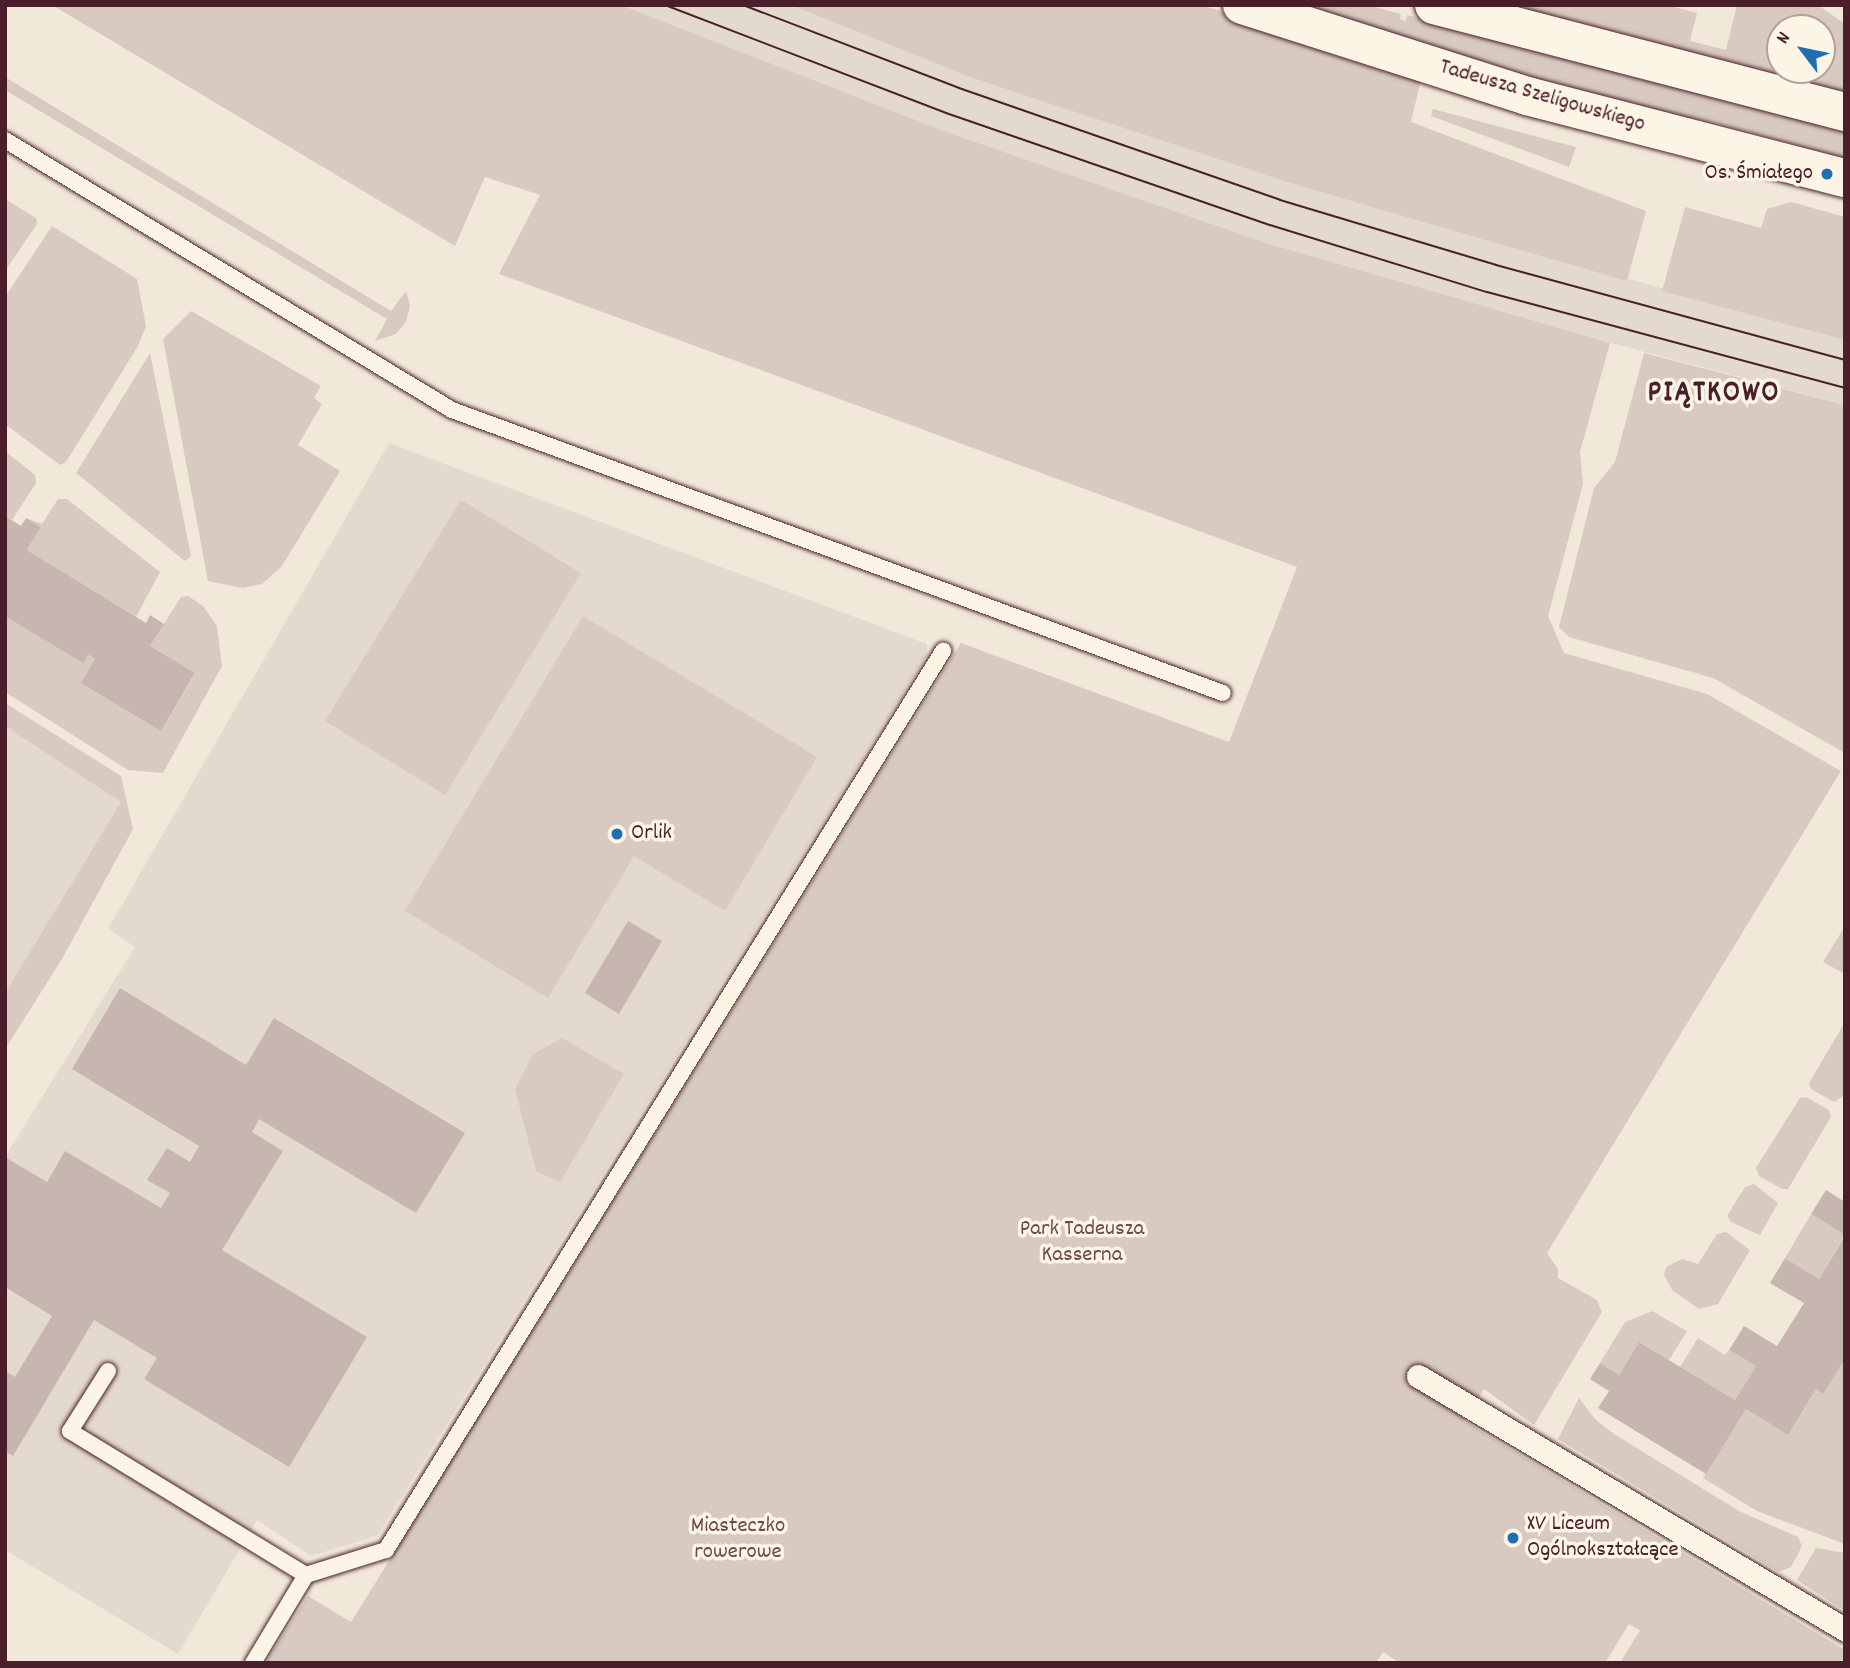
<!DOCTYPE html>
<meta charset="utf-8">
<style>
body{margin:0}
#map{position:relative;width:1850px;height:1668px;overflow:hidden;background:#f1e8da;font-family:Dekko,sans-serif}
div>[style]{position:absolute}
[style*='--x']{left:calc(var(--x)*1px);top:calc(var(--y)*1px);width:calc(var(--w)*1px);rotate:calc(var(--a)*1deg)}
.built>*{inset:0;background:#e4d9cd}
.green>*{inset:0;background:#d8cac0}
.building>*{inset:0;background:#c7b6af}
.roads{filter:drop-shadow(0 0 2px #4a1f2b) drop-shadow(0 0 2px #4a1f2b)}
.service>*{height:16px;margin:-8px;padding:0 8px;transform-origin:8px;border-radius:8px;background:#fcf5e5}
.pedestrian>*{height:23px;margin:-11.5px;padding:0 11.5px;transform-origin:11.5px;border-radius:11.5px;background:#fcf5e5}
.tertiary>*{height:38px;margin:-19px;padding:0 19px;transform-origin:19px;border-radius:19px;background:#fcf5e5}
.tram>*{height:2px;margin:-1px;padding:0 1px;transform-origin:1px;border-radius:1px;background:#4a1f2b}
.dots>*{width:19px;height:19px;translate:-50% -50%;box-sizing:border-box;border:4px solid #fcf5e5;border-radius:50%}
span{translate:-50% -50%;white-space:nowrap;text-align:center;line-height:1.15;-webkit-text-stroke:7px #fcf5e5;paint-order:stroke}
.street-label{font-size:23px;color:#4a1f2b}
.poi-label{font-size:23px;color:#4a1f2b}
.right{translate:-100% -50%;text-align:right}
.left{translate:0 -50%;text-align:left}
.park-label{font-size:23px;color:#6e4a50}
.district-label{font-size:30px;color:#4a1f2b;font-weight:700;letter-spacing:2px}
.frame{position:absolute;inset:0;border:7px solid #4a1f2b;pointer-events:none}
.north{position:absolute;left:1766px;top:14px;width:70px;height:70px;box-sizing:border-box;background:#fcf5e5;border:2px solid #b59f9b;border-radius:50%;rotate:302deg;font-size:19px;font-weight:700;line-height:28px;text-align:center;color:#4a1f2b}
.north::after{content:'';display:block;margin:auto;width:24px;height:32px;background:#1f6fb2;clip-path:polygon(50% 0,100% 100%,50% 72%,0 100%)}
</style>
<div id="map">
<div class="built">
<div style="clip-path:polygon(621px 5px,791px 5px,972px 78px,1290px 183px,1845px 340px,1845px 405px,1484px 309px,1266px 243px,944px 131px)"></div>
<div style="clip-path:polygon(389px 443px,927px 644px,927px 655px,377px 1536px,311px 1556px,257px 1520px,178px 1654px,5px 1550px,5px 1157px,135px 947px,108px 929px)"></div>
<div style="clip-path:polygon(5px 726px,121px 802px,5px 993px)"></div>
</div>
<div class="green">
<div style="clip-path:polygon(52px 5px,621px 5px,944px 131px,1266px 243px,1610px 343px,1580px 452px,1583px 484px,1548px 616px,1564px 653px,1707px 694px,1841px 771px,1547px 1253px,1558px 1269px,1558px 1278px,1597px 1300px,1602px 1312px,1534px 1425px,1484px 1389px,1464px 1421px,1845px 1650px,1845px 1663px,1620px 1663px,1640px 1630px,1629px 1624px,1605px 1663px,1400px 1663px,1383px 1652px,1376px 1663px,265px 1663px,308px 1596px,351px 1622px,961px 643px,1229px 742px,1297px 567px,499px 274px,540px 195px,485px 177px,455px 246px)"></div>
<div style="clip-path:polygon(791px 5px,1202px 5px,1421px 79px,1411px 122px,1646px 211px,1627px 281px,1290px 183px,972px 78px)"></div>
<div style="clip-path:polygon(1288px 5px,1368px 5px,1401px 14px,1400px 19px,1406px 21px,1407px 15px,1845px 129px,1845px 158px,1711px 122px,1593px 101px)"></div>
<div style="clip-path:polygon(evenodd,1489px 5px,1667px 5px,1697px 13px,1690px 41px,1726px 50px,1737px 5px,1818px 5px,1845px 24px,1845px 96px,1489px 5px,1780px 28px,1822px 28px,1822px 70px,1780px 70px,1780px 28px)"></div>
<div style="clip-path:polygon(5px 77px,391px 311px,406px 291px,410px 306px,406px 322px,396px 334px,375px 341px,387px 319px,5px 90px)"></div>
<div style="clip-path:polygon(1433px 109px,1576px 147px,1569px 167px,1431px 116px)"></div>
<div style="clip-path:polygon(5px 199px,36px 218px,37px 224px,5px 271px)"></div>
<div style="clip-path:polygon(1791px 202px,1845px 217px,1845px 340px,1662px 291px,1685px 207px,1761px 228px,1767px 209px)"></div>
<div style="clip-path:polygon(52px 226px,137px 279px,146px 326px,138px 346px,66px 462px,60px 465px,5px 424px,5px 297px)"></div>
<div style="clip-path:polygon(191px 311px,321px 386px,314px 398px,322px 404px,298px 445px,340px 471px,282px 566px,262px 584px,243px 588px,208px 581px,163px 339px)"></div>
<div style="clip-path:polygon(150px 353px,191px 556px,185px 561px,76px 473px)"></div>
<div style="clip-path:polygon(1644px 353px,1845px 405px,1845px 753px,1713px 678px,1569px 637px,1559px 627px,1594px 488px,1615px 462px)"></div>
<div style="clip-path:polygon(5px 451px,35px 475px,36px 483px,12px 520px,5px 516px)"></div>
<div style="clip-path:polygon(58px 499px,67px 499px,160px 572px,136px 617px,27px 550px,41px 527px,26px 518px,42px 524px)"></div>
<div style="clip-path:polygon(461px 500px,581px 573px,445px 795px,325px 721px)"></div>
<div style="clip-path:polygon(188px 596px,203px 606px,217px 626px,222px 666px,163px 773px,128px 770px,5px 692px,5px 616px,95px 659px,161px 731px,195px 674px,150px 646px,181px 597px)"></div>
<div style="clip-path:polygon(583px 616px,817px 757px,725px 911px,634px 856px,548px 998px,405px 911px)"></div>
<div style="clip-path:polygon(5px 703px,121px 776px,133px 829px,62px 959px,7px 1046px,5px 993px,121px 802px,5px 726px)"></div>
<div style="clip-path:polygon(1845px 926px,1845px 974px,1823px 962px)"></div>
<div style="clip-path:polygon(1845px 1022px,1845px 1095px,1834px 1102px,1811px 1089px,1809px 1083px)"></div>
<div style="clip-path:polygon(562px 1038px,624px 1074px,560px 1182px,536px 1171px,515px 1089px,533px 1054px)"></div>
<div style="clip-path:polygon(1806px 1097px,1829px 1110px,1831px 1117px,1788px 1189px,1782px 1189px,1759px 1176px,1756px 1168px,1800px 1098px)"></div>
<div style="clip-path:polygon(1754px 1184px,1778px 1203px,1760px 1235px,1731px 1222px,1727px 1216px,1745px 1187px)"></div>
<div style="clip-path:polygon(1811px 1214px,1845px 1235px,1819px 1279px,1785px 1258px)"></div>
<div style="clip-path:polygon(1726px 1232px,1750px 1250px,1718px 1304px,1699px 1309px,1672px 1290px,1664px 1275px,1666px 1267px,1682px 1259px,1698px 1264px,1717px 1234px)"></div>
<div style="clip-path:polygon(1652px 1311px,1687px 1331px,1669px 1360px,1639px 1342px,1619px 1375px,1600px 1363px,1625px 1322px)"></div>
<div style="clip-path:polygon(1698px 1338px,1725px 1355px,1729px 1350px,1756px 1366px,1735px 1400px,1680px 1367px)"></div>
<div style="clip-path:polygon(1845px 1359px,1845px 1544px,1757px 1511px,1703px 1478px,1746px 1409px,1788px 1435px,1816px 1389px,1823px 1394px)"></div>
<div style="clip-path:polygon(1579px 1398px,1595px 1419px,1614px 1434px,1739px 1511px,1798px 1537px,1802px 1546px,1791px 1567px,1779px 1572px,1558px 1439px)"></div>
<div style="clip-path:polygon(1816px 1548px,1845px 1553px,1845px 1611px,1797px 1580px)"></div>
</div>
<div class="building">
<div style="clip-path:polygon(5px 516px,21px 526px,26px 518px,41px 527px,27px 550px,146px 623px,150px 615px,164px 624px,150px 646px,195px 673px,161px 731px,81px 683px,95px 659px,88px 655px,83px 663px,5px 616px)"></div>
<div style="clip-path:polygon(628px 921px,662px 941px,619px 1014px,585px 993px)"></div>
<div style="clip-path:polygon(120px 988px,246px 1065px,274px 1018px,465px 1133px,416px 1213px,259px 1119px,252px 1132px,283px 1151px,222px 1250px,367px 1337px,289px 1467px,144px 1379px,157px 1358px,94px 1320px,13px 1456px,5px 1451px,5px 1371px,15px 1377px,52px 1316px,5px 1287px,5px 1157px,47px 1182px,65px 1151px,161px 1208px,170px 1193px,147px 1180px,167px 1148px,190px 1162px,199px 1146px,72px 1069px)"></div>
<div style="clip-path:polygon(1826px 1190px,1845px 1202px,1845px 1235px,1811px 1214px)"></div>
<div style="clip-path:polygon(1845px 1236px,1845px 1359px,1823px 1394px,1816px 1389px,1788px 1435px,1746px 1409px,1706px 1474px,1598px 1408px,1609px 1391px,1590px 1379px,1600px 1363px,1619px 1375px,1639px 1342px,1735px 1400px,1756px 1366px,1729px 1350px,1744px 1326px,1777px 1346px,1804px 1303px,1770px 1283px,1785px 1258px,1819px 1279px)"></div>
</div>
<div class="roads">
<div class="service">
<div style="--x:5;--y:140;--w:522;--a:31.13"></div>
<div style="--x:452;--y:410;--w:821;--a:20.16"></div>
<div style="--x:108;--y:1371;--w:71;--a:122.3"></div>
<div style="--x:70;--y:1431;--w:276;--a:31.4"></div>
<div style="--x:306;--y:1575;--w:84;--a:-17.4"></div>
<div style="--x:386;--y:1550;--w:1058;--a:-58.22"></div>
<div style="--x:253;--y:1663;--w:103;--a:-58.9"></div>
</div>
<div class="pedestrian">
<div style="--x:1418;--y:1376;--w:497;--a:30.7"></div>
</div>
<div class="tertiary">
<div style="--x:1242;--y:5;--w:299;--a:17.7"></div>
<div style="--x:1527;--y:96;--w:328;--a:14.5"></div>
<div style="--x:1434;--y:5;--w:425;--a:14.6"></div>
</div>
</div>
<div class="tram">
<div style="--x:665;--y:5;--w:304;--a:21"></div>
<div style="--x:949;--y:114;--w:340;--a:19.1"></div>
<div style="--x:1270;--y:225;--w:227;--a:17.2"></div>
<div style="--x:1487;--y:292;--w:371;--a:15"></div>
<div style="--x:743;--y:5;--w:231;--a:21"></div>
<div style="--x:959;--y:88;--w:340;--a:19.2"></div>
<div style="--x:1280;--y:200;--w:226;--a:16.7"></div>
<div style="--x:1496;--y:265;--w:362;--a:15.2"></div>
</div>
<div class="dots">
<div style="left:1827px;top:174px;background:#1f6fb2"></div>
<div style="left:617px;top:834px;background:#1f6fb2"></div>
<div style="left:1513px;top:1538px;background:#1f6fb2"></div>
</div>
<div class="street-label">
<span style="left:1542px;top:97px;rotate:16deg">Tadeusza Szeligowskiego</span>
</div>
<div class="poi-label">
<span class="right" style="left:1813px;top:174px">Os. Śmiałego</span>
<span class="left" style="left:631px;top:834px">Orlik</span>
<span class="left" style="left:1527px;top:1538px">XV Liceum<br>Ogólnokształcące</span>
</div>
<div class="park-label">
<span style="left:1082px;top:1243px">Park Tadeusza<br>Kasserna</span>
<span style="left:738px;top:1540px">Miasteczko<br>rowerowe</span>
</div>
<div class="district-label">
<span style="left:1714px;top:395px">PIĄTKOWO</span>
</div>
<div class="frame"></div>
<div class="north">N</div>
</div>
